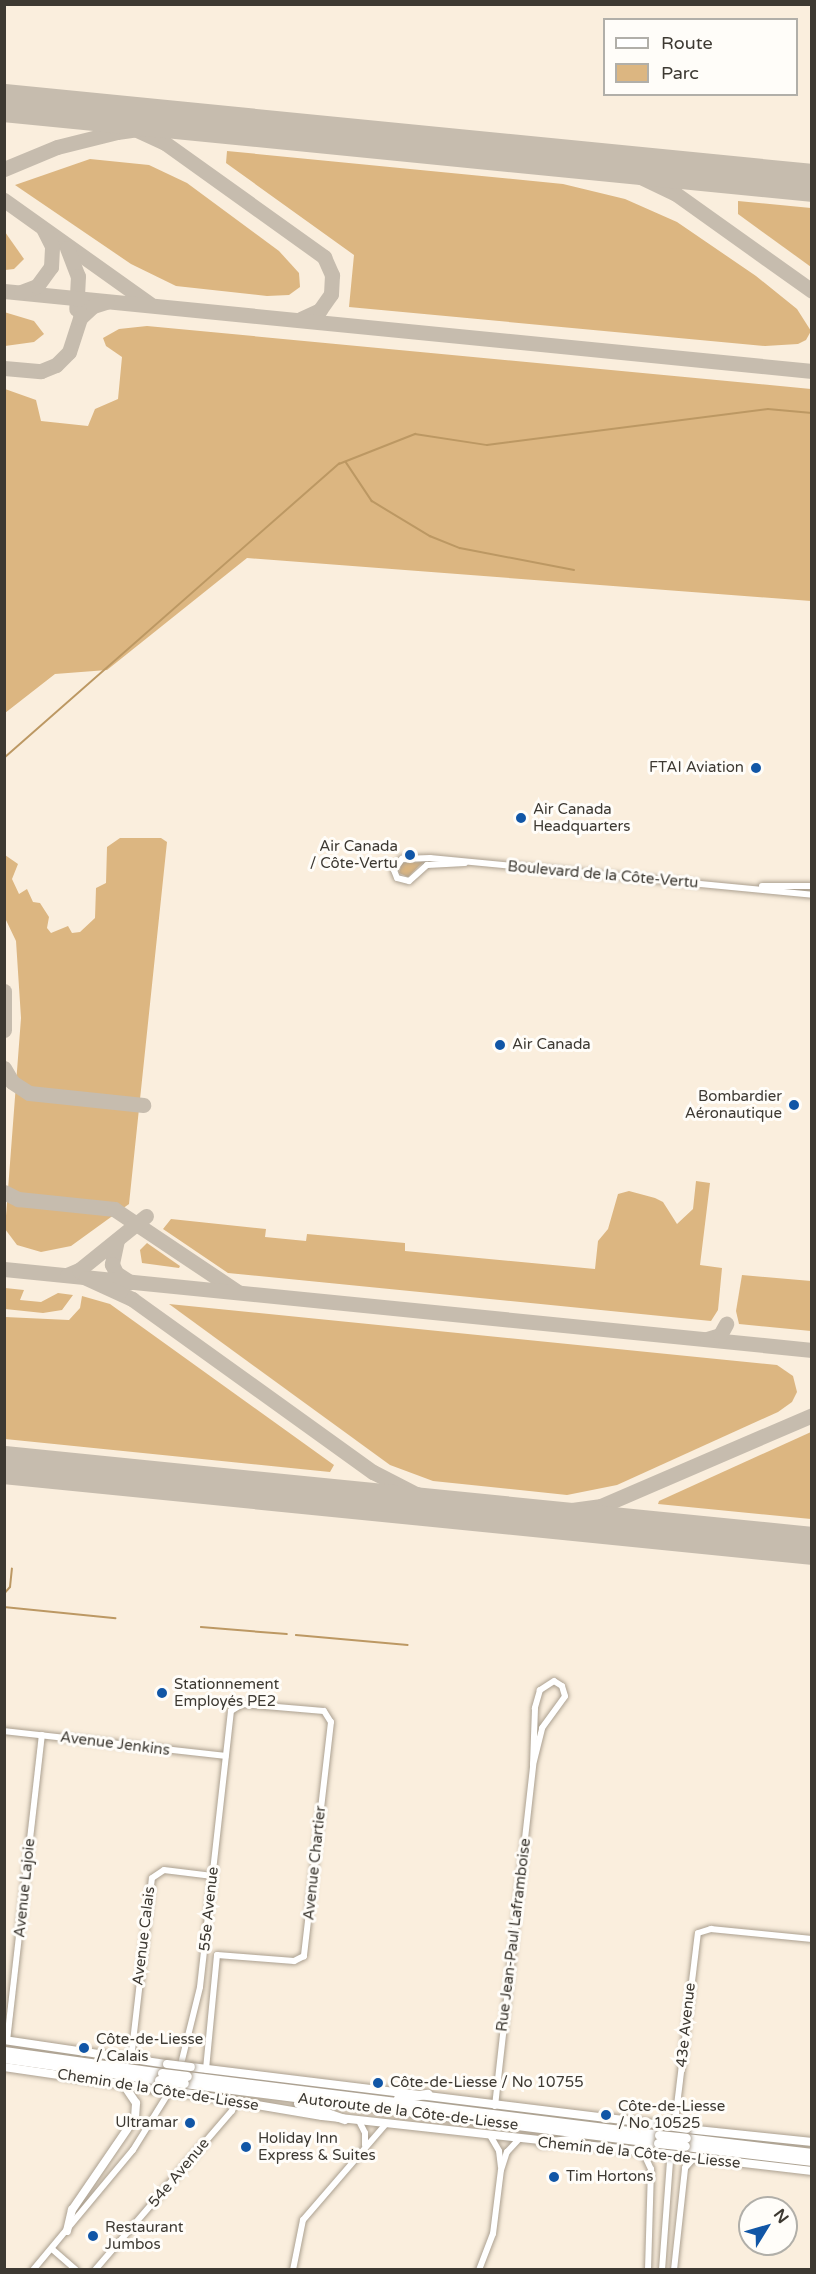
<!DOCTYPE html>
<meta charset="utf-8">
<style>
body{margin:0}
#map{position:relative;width:816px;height:2274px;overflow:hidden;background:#faeedd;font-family:"Varela Round",sans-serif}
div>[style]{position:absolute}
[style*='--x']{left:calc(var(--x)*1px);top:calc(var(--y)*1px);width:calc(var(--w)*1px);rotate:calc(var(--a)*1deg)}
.green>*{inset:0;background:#dcb681}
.stream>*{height:1.5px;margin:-0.75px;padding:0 0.75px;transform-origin:0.75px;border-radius:0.75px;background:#bc9863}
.taxiway>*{height:15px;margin:-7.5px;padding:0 7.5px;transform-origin:7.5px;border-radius:7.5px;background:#c6bcae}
.runway>*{height:38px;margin:-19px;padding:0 19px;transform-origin:19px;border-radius:19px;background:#c6bcae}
.roads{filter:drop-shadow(0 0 2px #aba090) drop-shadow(0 0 2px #aba090)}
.minor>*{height:6px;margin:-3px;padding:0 3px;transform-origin:3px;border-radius:3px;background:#fff}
.major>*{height:8px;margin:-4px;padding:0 4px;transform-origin:4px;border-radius:4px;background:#fff}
.highway>*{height:9px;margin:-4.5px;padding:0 4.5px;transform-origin:4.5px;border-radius:4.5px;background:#fff}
.bridges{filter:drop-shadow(0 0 2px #aba090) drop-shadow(0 0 2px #aba090)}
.major-bridge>*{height:8px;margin:-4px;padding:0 4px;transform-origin:4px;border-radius:4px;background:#fff}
.highway-bridge>*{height:9px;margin:-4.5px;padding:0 4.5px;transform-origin:4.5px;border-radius:4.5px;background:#fff}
.dots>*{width:16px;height:16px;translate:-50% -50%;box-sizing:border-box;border:3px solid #fffdf9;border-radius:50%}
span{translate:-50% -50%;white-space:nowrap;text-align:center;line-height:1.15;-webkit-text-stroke:6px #fffdf9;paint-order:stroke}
.poi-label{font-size:15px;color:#3d3932}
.right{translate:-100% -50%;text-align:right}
.left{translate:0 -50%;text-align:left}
.street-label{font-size:15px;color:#3d3932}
.frame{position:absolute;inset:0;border:6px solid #3d3932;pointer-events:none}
.legend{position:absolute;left:603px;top:18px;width:195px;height:78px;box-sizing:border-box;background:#fffdf9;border:2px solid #b1afa9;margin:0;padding:8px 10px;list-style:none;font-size:18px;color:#3d3932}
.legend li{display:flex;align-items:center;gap:12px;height:30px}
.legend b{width:30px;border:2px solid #b1afa9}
.north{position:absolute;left:738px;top:2196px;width:60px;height:60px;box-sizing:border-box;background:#fffdf9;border:2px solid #b1afa9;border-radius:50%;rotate:53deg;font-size:16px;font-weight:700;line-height:24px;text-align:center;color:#3d3932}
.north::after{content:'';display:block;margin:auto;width:21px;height:27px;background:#1156a6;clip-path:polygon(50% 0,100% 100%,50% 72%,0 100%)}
</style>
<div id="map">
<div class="green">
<div style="clip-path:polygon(227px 151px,563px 184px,625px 199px,677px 222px,756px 276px,797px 309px,811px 331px,806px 340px,798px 344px,765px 346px,349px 307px,354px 255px,226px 163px)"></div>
<div style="clip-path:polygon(90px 159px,149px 165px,187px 183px,279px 251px,299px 273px,300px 287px,289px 295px,267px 296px,176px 286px,131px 264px,15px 185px)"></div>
<div style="clip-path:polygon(738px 201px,811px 208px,811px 267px,738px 214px)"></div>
<div style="clip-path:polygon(5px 232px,24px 259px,14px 269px,5px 270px)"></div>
<div style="clip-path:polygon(4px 312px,34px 321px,44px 334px,34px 342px,5px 346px)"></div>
<div style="clip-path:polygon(147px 326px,811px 389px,811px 601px,247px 558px,107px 670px,55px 674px,5px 713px,5px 389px,36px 400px,41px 421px,88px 426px,95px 409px,118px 399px,122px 357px,106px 346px,103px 338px,119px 329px)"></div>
<div style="clip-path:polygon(120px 838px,161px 838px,167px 842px,129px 1204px,71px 1246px,41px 1252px,17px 1245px,5px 1229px,21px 1018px,16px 941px,5px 918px,5px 855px,18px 864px,12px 879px,19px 894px,27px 889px,33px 902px,40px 903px,49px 917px,47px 928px,51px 933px,68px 926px,72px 933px,80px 932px,95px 918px,96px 888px,106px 883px,107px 847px)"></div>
<div style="clip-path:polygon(423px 862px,408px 877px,399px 873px,402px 863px)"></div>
<div style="clip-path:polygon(696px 1181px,710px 1183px,700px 1265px,722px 1268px,718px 1310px,711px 1321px,228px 1273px,163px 1229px,171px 1219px,266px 1229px,265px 1237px,306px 1241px,307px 1234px,405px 1243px,405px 1251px,595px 1269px,598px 1241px,608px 1229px,618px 1194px,629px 1191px,655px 1198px,663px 1202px,677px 1224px,693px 1209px)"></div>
<div style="clip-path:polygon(147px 1243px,180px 1266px,179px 1268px,142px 1263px,140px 1250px)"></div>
<div style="clip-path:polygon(742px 1275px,811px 1281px,811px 1331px,739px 1324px,736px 1311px)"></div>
<div style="clip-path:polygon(5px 1288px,24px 1290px,20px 1300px,41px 1302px,58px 1293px,73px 1295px,62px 1310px,43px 1313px,5px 1309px)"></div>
<div style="clip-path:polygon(82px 1296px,110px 1304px,334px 1465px,330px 1472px,5px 1439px,5px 1317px,69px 1320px,80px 1308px)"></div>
<div style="clip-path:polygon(169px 1304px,777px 1365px,793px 1376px,797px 1392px,792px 1402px,778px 1412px,617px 1485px,567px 1495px,433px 1481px,390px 1465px)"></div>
<div style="clip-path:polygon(811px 1432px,811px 1519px,658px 1504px,659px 1501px)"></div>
</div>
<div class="stream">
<div style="--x:346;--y:462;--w:47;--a:56.3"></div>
<div style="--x:372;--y:501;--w:68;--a:31.1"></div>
<div style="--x:430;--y:536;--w:32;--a:22"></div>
<div style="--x:460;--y:548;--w:116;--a:10.9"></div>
<div style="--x:4;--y:758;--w:446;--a:-41.3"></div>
<div style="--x:339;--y:464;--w:82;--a:-21.5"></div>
<div style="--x:415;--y:434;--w:73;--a:8.7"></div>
<div style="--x:487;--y:445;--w:283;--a:-7.3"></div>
<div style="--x:768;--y:409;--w:44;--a:5.2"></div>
<div style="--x:4;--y:1594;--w:9;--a:-49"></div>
<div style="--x:10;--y:1587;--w:18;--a:-84"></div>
<div style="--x:4;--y:1607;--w:112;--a:5.7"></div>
<div style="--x:201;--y:1627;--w:86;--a:4.7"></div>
<div style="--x:296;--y:1635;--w:112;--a:5.1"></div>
</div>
<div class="taxiway">
<div style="--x:67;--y:109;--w:49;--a:12.9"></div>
<div style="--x:115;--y:120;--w:55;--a:24.7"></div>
<div style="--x:165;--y:143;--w:196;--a:35.6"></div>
<div style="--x:324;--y:257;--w:20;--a:66"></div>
<div style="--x:332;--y:275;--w:19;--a:93"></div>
<div style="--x:331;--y:294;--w:19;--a:125"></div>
<div style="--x:320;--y:310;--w:21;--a:155"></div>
<div style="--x:580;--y:160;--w:47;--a:12.3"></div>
<div style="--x:626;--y:170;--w:55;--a:25.6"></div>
<div style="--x:676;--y:194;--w:167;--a:35.5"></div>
<div style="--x:4;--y:169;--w:57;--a:-22.5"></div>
<div style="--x:57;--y:147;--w:62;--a:-14"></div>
<div style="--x:117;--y:132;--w:50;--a:-8"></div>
<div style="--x:167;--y:125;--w:65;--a:0"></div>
<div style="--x:4;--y:200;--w:179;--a:35.5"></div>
<div style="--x:67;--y:248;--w:30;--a:69"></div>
<div style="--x:78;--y:276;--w:33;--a:93"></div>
<div style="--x:4;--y:291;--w:812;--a:5.65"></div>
<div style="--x:21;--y:292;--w:17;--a:-21"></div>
<div style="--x:37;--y:286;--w:24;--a:-54"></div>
<div style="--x:51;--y:267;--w:21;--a:-87"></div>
<div style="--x:52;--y:246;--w:18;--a:-117"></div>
<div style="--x:4;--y:368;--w:37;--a:5"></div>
<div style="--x:41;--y:371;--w:16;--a:-22"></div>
<div style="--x:56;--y:365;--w:18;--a:-45"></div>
<div style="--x:69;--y:352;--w:36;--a:-72"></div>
<div style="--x:80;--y:318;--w:18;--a:-43"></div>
<div style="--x:93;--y:306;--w:14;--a:-17"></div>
<div style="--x:4;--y:991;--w:39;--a:90"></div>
<div style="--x:4;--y:1068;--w:16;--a:60"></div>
<div style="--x:12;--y:1082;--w:20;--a:33"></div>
<div style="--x:29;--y:1093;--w:115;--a:6"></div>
<div style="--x:4;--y:1192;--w:16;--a:27"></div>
<div style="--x:18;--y:1199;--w:97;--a:5.9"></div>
<div style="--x:114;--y:1209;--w:149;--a:33.8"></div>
<div style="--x:117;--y:1240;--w:25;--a:102"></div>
<div style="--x:112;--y:1264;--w:10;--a:66"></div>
<div style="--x:116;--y:1273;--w:17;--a:33"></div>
<div style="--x:4;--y:1269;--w:812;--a:5.72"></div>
<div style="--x:67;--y:1275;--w:13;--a:-23"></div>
<div style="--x:79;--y:1270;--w:86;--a:-38.9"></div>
<div style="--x:86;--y:1278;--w:51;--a:24.5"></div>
<div style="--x:132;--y:1299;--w:297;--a:35.7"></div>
<div style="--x:373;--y:1472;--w:48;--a:27.1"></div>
<div style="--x:416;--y:1494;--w:54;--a:16.1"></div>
<div style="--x:468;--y:1509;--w:67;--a:5.1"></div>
<div style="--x:535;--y:1515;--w:67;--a:-7.8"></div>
<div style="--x:601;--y:1506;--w:230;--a:-23.3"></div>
<div style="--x:707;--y:1339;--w:14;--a:-17"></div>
<div style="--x:720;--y:1335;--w:13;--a:-61"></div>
</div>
<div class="runway">
<div style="--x:4;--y:103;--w:812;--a:5.65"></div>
<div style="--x:4;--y:1465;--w:812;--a:5.72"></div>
</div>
<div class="roads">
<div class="minor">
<div style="--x:465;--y:863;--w:38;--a:177"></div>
<div style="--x:427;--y:865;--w:24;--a:138"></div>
<div style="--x:409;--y:881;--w:12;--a:-166"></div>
<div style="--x:397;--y:878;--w:9;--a:-111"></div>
<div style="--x:394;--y:870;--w:14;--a:-54"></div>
<div style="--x:402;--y:859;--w:28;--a:-2"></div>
<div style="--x:430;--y:858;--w:384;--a:5.5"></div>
<div style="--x:762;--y:886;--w:50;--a:0"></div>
<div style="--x:4;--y:1731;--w:223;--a:6.4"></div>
<div style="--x:7;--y:2041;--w:308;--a:-83.5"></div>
<div style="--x:131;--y:2059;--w:182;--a:-83.4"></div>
<div style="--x:152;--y:1878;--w:14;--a:-34"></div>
<div style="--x:164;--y:1870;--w:49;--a:7"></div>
<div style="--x:182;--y:2060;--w:75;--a:-76.1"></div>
<div style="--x:200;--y:1987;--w:278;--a:-83.6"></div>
<div style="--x:231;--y:1711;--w:13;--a:-32"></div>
<div style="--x:242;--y:1704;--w:82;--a:4.9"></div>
<div style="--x:324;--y:1711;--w:13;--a:58"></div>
<div style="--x:331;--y:1722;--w:236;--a:96.6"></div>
<div style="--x:304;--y:1956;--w:11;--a:153"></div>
<div style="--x:294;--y:1961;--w:77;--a:-175.5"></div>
<div style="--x:217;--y:1955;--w:115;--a:95.5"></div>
<div style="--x:495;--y:2106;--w:343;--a:-83.6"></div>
<div style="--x:533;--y:1765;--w:38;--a:-76"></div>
<div style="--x:542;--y:1728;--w:39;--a:-54"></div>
<div style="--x:565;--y:1696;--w:10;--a:-107"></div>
<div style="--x:562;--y:1686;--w:9;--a:-148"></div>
<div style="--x:554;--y:1681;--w:17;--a:147"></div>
<div style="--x:540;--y:1690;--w:19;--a:106"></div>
<div style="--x:535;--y:1708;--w:57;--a:92"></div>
<div style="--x:359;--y:2121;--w:13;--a:63"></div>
<div style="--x:365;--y:2133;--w:12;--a:90"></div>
<div style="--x:675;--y:2122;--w:190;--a:-83.1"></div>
<div style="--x:698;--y:1933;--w:14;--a:-17"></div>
<div style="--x:711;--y:1929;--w:101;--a:5.7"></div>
<div style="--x:491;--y:2137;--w:16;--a:60"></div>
<div style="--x:499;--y:2151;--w:16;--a:83"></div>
<div style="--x:643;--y:2152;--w:19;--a:65"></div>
<div style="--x:651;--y:2169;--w:101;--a:91.7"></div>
<div style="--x:52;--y:2249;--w:32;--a:41"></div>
<div style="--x:33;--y:2270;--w:156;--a:-50.2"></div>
<div style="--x:133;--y:2150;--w:62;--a:-58.1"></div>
<div style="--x:95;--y:2270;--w:210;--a:-49.3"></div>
<div style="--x:232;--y:2111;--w:11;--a:-68"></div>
<div style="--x:293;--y:2270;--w:51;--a:-78.7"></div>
<div style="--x:303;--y:2220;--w:127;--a:-49.2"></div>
<div style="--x:479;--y:2270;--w:39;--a:-69"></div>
<div style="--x:493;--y:2234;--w:64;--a:-82.9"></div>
<div style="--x:501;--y:2170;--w:19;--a:-72"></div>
<div style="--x:507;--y:2152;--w:16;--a:-47"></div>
<div style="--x:662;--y:2270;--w:110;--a:-85.8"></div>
<div style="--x:674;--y:2270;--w:103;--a:-83.8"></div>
<div style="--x:685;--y:2168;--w:15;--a:-48"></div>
</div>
<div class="major">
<div style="--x:4;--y:2040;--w:165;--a:8.4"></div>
<div style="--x:4;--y:2067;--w:152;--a:8.3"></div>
<div style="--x:191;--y:2067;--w:473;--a:7"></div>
<div style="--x:180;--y:2092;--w:144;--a:9.6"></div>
<div style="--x:322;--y:2116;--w:337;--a:6.3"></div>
<div style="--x:687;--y:2129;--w:126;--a:5.9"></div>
<div style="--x:684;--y:2156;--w:129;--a:6.7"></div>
<div style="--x:67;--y:2231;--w:22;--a:-77"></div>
<div style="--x:72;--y:2210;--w:112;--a:-55.6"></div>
<div style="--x:135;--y:2118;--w:15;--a:-86"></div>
<div style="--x:136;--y:2103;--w:22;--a:-124"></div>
</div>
<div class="highway">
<div style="--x:4;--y:2051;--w:160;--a:7.9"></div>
<div style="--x:4;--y:2058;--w:157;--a:8.1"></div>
<div style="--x:187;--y:2076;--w:476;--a:7.1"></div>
<div style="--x:184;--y:2083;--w:478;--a:7.2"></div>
<div style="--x:398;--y:2098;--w:30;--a:-8"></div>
<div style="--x:298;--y:2103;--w:49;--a:19.2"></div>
<div style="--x:686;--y:2138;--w:127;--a:6.8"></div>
<div style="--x:541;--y:2143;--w:36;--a:-6"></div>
<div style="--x:685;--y:2146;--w:128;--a:6.7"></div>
</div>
</div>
<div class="bridges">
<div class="major-bridge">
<div style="--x:167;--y:2064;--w:24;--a:7"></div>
<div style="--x:154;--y:2089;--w:26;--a:7"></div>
<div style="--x:660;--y:2125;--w:27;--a:8"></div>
<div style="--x:657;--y:2153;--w:27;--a:6"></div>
</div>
<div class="highway-bridge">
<div style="--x:162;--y:2073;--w:25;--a:7"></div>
<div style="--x:159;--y:2080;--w:25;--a:7"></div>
<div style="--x:659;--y:2135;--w:27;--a:6"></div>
<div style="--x:658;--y:2143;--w:27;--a:6"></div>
</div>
</div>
<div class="dots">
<div style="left:756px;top:768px;background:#1156a6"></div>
<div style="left:521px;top:818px;background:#1156a6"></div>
<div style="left:410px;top:855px;background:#1156a6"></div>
<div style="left:500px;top:1045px;background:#1156a6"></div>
<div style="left:794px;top:1105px;background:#1156a6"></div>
<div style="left:162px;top:1693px;background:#1156a6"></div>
<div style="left:84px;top:2048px;background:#1156a6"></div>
<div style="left:378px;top:2083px;background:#1156a6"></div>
<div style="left:606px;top:2115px;background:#1156a6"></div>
<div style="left:190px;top:2123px;background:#1156a6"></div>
<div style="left:246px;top:2147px;background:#1156a6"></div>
<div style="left:554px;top:2177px;background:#1156a6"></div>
<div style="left:93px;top:2236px;background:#1156a6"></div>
</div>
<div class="poi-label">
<span class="right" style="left:744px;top:768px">FTAI Aviation</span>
<span class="left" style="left:533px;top:818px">Air Canada<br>Headquarters</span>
<span class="right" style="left:398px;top:855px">Air Canada<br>/ Côte-Vertu</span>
<span class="left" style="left:512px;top:1045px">Air Canada</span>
<span class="right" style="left:782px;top:1105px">Bombardier<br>Aéronautique</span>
<span class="left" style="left:174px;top:1693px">Stationnement<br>Employés PE2</span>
<span class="left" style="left:96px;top:2048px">Côte-de-Liesse<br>/ Calais</span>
<span class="left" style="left:390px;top:2083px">Côte-de-Liesse / No 10755</span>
<span class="left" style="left:618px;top:2115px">Côte-de-Liesse<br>/ No 10525</span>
<span class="right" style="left:178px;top:2123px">Ultramar</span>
<span class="left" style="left:258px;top:2147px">Holiday Inn<br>Express &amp; Suites</span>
<span class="left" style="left:566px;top:2177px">Tim Hortons</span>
<span class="left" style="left:105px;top:2236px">Restaurant<br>Jumbos</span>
</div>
<div class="street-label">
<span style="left:603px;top:875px;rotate:5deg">Boulevard de la Côte-Vertu</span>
<span style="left:115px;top:1744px;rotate:7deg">Avenue Jenkins</span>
<span style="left:315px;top:1863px;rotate:-84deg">Avenue Chartier</span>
<span style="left:25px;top:1888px;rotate:-84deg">Avenue Lajoie</span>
<span style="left:209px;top:1909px;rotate:-84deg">55e Avenue</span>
<span style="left:514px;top:1935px;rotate:-83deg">Rue Jean-Paul Laframboise</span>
<span style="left:144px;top:1936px;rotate:-83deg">Avenue Calais</span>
<span style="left:686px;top:2025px;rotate:-84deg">43e Avenue</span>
<span style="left:158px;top:2090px;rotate:9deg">Chemin de la Côte-de-Liesse</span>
<span style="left:408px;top:2112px;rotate:7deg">Autoroute de la Côte-de-Liesse</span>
<span style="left:639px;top:2153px;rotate:6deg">Chemin de la Côte-de-Liesse</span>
<span style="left:179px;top:2173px;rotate:-50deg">54e Avenue</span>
</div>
<div class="frame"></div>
<ul class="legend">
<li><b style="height:8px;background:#fff"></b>Route</li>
<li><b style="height:16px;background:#dcb681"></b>Parc</li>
</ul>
<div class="north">N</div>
</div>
